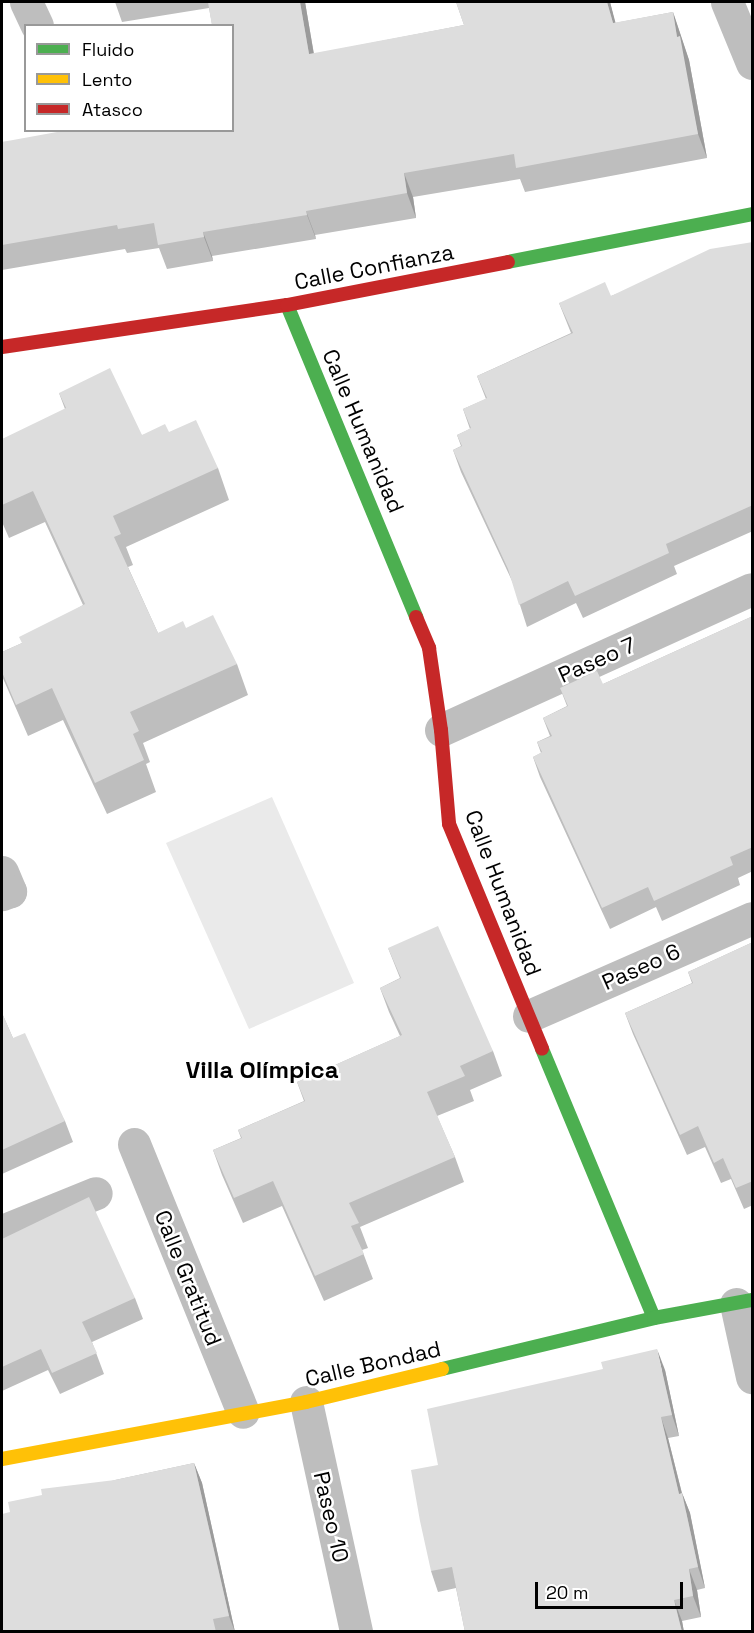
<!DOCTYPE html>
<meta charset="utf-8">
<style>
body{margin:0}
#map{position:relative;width:754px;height:1633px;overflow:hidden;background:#fff;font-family:"Space Grotesk",sans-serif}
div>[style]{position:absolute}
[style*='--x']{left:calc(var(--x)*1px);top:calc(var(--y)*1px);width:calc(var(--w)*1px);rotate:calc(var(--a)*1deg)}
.green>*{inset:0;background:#eaeaea}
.street>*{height:33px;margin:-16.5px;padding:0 16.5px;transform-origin:16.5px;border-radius:16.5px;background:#bebebe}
.fast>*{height:14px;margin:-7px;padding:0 7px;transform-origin:7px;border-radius:7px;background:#4caf50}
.slow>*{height:14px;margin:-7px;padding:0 7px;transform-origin:7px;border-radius:7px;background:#ffc107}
.jam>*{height:14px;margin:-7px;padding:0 7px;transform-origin:7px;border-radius:7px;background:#c62828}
.wall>*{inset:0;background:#bebebe}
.shaded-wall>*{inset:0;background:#9b9b9b}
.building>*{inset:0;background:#ddd}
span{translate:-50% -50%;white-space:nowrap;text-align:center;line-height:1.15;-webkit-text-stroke:5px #fff;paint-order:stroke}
.street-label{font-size:22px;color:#000}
.neighbourhood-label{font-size:24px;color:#000;font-weight:700}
.frame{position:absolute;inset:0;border:3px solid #000;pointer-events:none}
.legend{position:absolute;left:24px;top:24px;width:210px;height:108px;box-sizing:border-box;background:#fff;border:2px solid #999;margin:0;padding:8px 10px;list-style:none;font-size:18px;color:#000}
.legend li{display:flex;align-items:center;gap:12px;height:30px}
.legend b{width:30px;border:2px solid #999}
.scale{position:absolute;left:535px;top:1582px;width:148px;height:27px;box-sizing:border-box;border:3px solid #000;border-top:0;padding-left:8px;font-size:18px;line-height:21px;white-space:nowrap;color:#000;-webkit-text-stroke:4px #fff;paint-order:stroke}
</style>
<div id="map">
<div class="green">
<div style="clip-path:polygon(272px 797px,354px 983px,249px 1029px,166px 843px)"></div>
</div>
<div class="street">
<div style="--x:26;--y:2;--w:26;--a:65"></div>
<div style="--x:727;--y:2;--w:66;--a:67.7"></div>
<div style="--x:441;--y:730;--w:341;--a:-24.4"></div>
<div style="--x:2;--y:872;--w:21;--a:67"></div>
<div style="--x:10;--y:891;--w:9;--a:159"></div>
<div style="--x:529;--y:1016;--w:244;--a:-23.7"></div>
<div style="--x:134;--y:1144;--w:289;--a:67.9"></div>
<div style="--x:2;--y:1231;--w:101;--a:-22"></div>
<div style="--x:736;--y:1304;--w:75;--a:77.6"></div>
<div style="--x:306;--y:1402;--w:235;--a:77.7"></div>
</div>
<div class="fast">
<div style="--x:508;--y:262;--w:249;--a:-11.1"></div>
<div style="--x:287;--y:305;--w:338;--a:67.5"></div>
<div style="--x:542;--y:1049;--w:291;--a:67.4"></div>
<div style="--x:442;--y:1369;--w:218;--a:-13.5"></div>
<div style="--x:654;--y:1318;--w:100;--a:-10.4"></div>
</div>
<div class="slow">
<div style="--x:2;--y:1459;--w:309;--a:-10.6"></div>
<div style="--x:306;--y:1402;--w:140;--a:-13.6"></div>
</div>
<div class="jam">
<div style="--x:2;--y:347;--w:288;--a:-8.4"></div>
<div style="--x:287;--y:305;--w:225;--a:-11"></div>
<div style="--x:416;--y:617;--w:34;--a:67"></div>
<div style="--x:429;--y:648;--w:83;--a:81.7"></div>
<div style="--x:441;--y:730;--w:94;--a:85.1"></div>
<div style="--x:449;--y:824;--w:243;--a:67.5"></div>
</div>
<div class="wall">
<div style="clip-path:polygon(115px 2px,305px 2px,314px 54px,464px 25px,456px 2px,610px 2px,615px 23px,673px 12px,689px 60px,707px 158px,525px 192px,520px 179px,413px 197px,416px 218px,315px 235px,316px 239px,212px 256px,213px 261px,167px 269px,159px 248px,127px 253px,125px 249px,2px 270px,2px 142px,232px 130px,209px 8px,122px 22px)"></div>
<div style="clip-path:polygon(753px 242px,753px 531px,674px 566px,677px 574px,583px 618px,576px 603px,527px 627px,513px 583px,461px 472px,453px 450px,461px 446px,457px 435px,470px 429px,463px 409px,486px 399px,477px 376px,571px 333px,559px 303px,611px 296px)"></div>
<div style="clip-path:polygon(59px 393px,142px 435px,169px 432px,218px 468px,229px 500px,126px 547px,133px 565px,128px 567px,158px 633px,186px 628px,237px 664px,248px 695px,143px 743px,150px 762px,146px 764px,156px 792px,107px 814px,63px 720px,28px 736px,2px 676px,2px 652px,22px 643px,83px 605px,45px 522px,9px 538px,2px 522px,2px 447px,65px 409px)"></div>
<div style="clip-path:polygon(753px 616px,753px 871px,738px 878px,740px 885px,662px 921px,656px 907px,610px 929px,540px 777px,533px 757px,541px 753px,537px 742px,550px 736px,543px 718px,567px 706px,560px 688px,603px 684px)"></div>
<div style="clip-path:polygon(753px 942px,753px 1205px,744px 1209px,731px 1179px,721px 1183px,705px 1147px,687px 1155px,633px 1034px,625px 1013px,692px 983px,688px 972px)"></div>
<div style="clip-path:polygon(388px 948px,493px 1051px,502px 1076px,470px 1090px,474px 1101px,437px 1116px,455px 1157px,464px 1182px,360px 1227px,368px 1248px,362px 1250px,373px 1279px,324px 1301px,282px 1206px,243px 1223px,222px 1175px,213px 1150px,241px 1138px,238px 1130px,304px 1101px,297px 1082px,400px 1036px,389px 1012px,380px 988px,400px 978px)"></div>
<div style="clip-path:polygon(2px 1013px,13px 1038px,65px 1121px,73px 1142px,2px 1174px)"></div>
<div style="clip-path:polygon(2px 1239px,135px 1298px,143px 1319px,92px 1342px,104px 1374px,60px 1394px,48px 1370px,2px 1391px)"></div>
<div style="clip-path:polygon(665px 1370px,679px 1436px,668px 1438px,682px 1493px,690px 1513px,705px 1588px,697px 1590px,701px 1617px,682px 1621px,684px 1632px,465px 1632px,456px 1588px,438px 1592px,431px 1571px,438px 1465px)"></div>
<div style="clip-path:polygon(194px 1463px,202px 1483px,235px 1632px,2px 1632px,10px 1512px,115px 1480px)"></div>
</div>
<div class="shaded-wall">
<div style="clip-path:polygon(300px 2px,305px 2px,318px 79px,309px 54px)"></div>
<div style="clip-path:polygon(607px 2px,610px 2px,622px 47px,613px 23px)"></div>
<div style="clip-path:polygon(673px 12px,689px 60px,707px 158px,698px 134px,677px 37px)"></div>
<div style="clip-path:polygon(404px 173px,413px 197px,416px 218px,407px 193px)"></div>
<div style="clip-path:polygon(306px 211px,315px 235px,316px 239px,307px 215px)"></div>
<div style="clip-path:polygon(203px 232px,212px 256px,213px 261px,204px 237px)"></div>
<div style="clip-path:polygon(657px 1349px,665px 1370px,679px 1436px,672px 1415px)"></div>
<div style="clip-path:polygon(661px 1417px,668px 1438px,687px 1514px,679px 1494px)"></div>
<div style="clip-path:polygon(194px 1463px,202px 1483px,235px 1632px,229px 1616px)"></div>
<div style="clip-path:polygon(682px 1493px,690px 1513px,705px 1588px,698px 1567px)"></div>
<div style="clip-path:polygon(689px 1569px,697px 1590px,701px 1617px,693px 1596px)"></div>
<div style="clip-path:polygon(674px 1600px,682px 1621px,684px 1632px,682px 1632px)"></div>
</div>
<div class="building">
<div style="clip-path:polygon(208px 2px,300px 2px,309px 54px,464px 25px,456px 2px,607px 2px,613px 23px,673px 12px,677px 37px,680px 36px,698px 134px,516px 168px,514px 154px,404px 173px,407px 193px,306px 211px,307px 215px,203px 232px,204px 237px,158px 245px,154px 223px,118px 229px,117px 225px,2px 245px,2px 142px,68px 130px,232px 130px,232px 26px,212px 26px)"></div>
<div style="clip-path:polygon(753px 242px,753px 505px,666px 544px,669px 553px,575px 596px,568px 581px,519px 605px,508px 569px,453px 450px,462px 446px,457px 435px,471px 428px,463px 409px,487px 398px,477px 376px,573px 333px,559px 303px,605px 282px,611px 296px,710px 249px)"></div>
<div style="clip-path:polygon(110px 368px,142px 435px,165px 424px,169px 432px,196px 420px,218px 468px,113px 516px,121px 534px,114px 537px,158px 633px,183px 621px,186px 628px,213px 615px,237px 664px,130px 712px,139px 731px,133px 734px,144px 760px,95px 783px,52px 688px,16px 705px,2px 672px,2px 652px,22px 643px,19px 637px,85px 604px,33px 491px,2px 505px,2px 447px,3px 446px,2px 439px,66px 408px,59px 393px)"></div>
<div style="clip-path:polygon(753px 616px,753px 847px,730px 857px,733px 865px,654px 901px,648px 887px,602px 908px,533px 757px,542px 752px,537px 742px,552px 736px,543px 718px,568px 706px,560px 688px,597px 671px,603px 684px)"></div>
<div style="clip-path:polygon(438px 926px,493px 1051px,460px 1066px,465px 1076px,427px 1092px,455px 1157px,349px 1203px,359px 1223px,351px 1226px,364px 1254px,315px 1276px,273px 1181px,234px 1198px,213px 1150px,242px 1138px,238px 1130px,305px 1101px,297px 1082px,402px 1035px,380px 988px,401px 978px,388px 948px)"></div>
<div style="clip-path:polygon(753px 942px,753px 1181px,736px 1188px,723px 1158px,714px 1163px,698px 1126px,680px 1135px,625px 1013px,693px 983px,688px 972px)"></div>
<div style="clip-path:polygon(2px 1013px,13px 1038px,25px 1033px,65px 1121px,2px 1150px)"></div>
<div style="clip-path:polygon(89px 1197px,135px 1298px,82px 1322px,97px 1353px,52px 1373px,41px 1349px,2px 1367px,2px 1239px)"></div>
<div style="clip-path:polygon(657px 1349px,672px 1415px,661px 1417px,679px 1494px,682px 1493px,698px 1567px,689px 1569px,693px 1596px,674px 1600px,682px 1632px,465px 1632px,452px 1567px,431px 1571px,420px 1521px,411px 1470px,438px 1465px,427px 1409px,603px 1369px,601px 1362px)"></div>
<div style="clip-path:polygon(194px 1463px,229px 1616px,213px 1619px,216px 1632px,2px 1632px,2px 1514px,10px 1512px,8px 1502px,42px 1495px,41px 1489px,115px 1480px)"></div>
</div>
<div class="street-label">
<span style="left:374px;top:267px;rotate:-11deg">Calle Confianza</span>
<span style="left:363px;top:431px;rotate:67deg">Calle Humanidad</span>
<span style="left:597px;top:660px;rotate:-24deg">Paseo 7</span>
<span style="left:503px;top:893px;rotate:69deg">Calle Humanidad</span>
<span style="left:641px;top:967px;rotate:-24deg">Paseo 6</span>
<span style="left:188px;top:1278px;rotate:68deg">Calle Gratitud</span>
<span style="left:373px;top:1364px;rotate:-13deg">Calle Bondad</span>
<span style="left:331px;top:1517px;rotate:77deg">Paseo 10</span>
</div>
<div class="neighbourhood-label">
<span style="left:262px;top:1070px">Villa Olímpica</span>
</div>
<div class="frame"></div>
<ul class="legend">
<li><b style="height:8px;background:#4caf50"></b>Fluido</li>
<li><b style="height:8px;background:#ffc107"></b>Lento</li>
<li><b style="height:8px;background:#c62828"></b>Atasco</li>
</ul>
<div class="scale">20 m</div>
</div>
